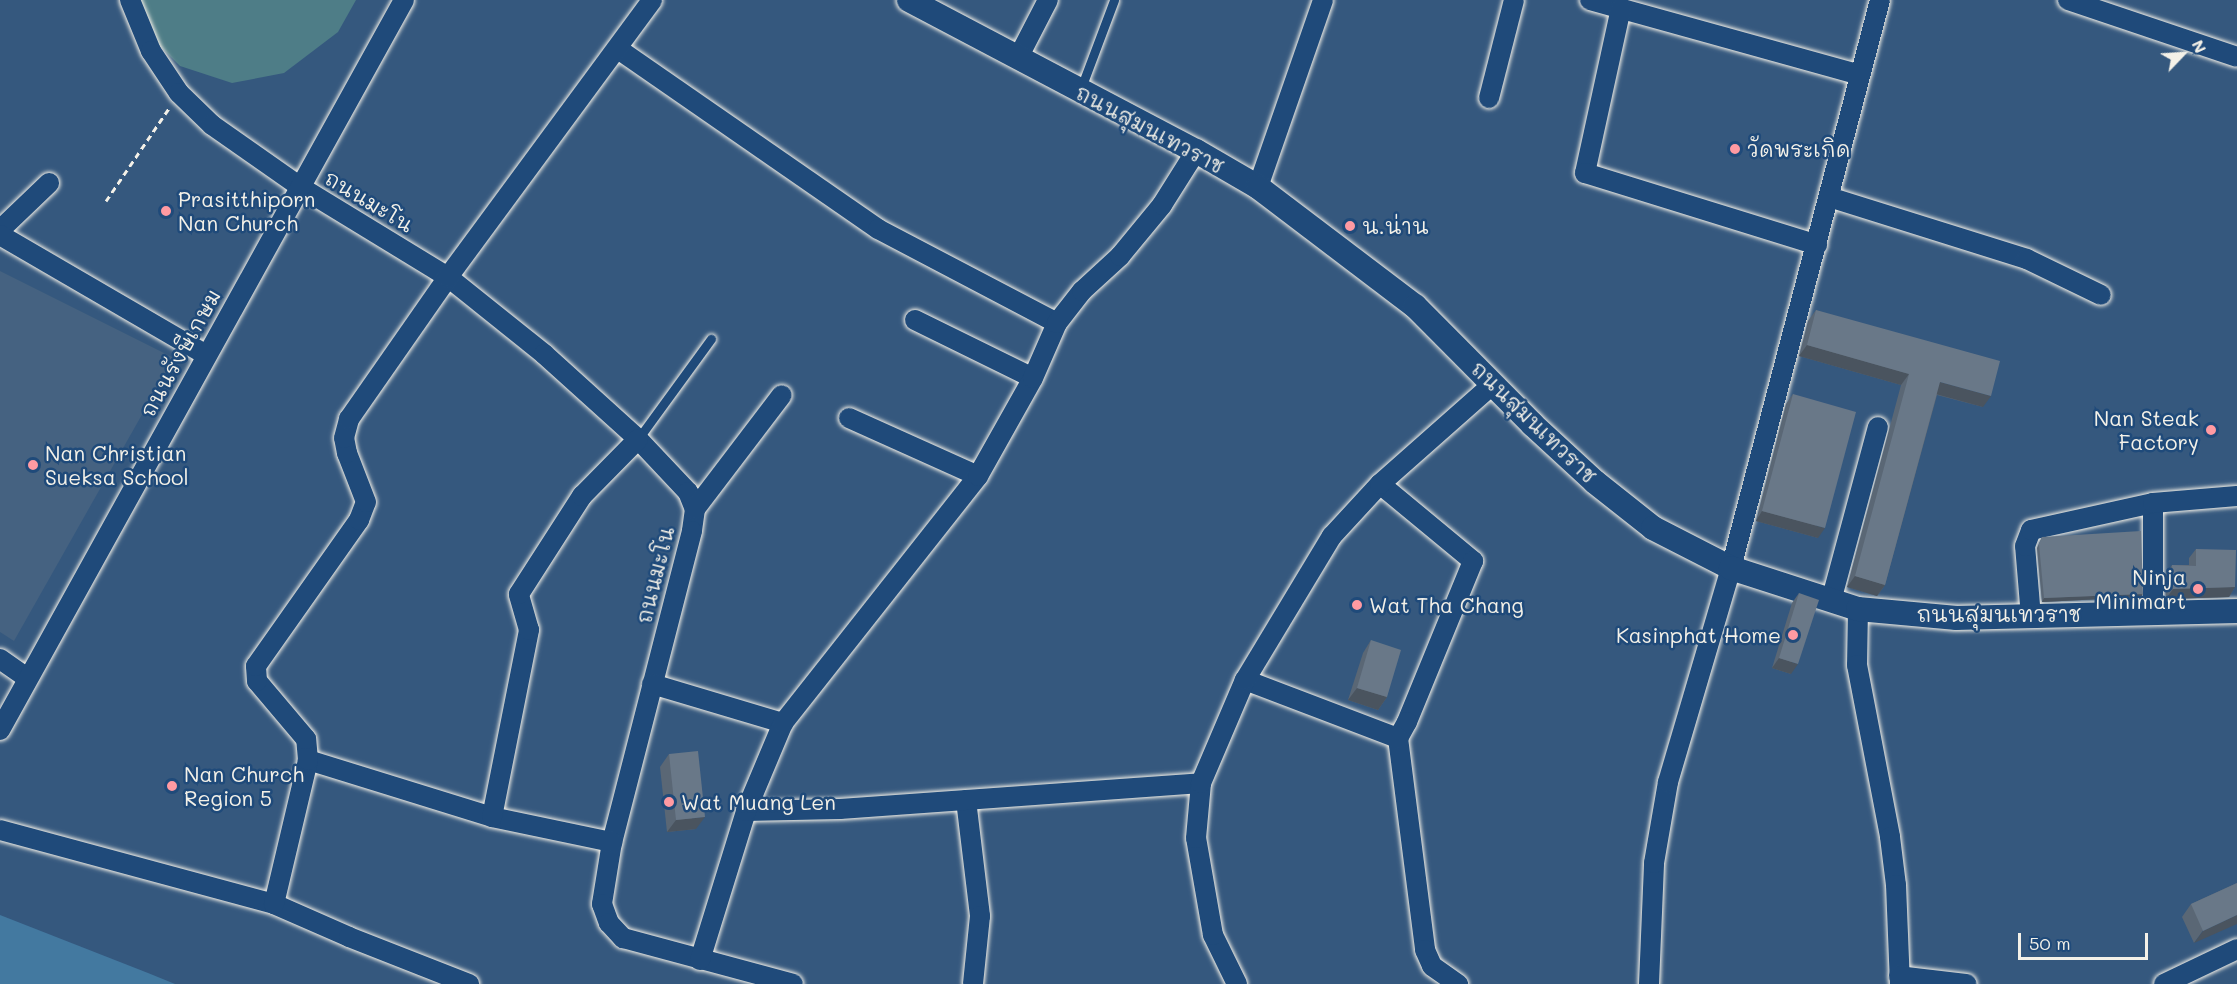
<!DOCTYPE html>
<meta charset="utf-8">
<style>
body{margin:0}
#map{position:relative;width:2237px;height:984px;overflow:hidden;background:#35587e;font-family:Mali,"Playpen Sans Thai",sans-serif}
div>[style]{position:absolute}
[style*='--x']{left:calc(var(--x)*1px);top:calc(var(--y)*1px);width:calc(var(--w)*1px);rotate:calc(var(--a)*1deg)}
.built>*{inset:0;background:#456281}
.green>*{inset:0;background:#4e7d87}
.water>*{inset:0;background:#4379a0}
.path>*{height:3px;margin-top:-1.5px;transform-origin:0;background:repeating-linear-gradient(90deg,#f4f1e8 0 6px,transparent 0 10.5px)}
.roads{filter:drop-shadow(0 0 2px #f4f1e8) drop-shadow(0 0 2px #f4f1e8)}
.service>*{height:9px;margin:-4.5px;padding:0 4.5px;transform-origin:4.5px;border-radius:4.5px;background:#1f4a7a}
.minor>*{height:20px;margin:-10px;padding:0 10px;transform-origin:10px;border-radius:10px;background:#1f4a7a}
.tertiary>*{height:24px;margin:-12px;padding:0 12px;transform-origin:12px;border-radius:12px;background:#1f4a7a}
.wall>*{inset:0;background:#5a6775}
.shaded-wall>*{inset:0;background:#4a545f}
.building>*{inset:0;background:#697888}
.dots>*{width:16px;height:16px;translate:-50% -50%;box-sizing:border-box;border:3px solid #1f4a7a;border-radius:50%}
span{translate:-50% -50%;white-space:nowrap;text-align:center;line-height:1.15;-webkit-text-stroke:5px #1f4a7a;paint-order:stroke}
.street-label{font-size:21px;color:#f4f1e8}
.poi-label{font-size:21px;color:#f4f1e8}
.left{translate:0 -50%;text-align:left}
.right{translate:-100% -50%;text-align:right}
.north{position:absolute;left:2153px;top:24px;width:60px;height:60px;-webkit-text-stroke:4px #1f4a7a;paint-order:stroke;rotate:65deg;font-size:16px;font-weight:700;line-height:24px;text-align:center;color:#f4f1e8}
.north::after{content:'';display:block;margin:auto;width:21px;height:27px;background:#f4f1e8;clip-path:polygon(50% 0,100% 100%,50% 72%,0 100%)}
.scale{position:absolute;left:2018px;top:933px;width:130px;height:27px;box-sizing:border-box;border:3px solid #f4f1e8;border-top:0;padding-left:8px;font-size:18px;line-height:21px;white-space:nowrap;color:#f4f1e8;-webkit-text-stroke:4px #1f4a7a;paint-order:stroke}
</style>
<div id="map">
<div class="built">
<div style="clip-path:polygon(0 271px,174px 358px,14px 641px,0 632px)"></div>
</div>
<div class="green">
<div style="clip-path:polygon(132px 0,356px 0,338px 32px,284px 73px,232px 83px,180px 66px,145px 31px)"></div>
</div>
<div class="water">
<div style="clip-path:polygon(0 915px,148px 973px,175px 984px,0 984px)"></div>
</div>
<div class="path">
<div style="--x:106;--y:201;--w:114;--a:-55.8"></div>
</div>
<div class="roads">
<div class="service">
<div style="--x:1081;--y:88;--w:94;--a:-69.4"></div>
<div style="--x:638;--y:439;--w:124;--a:-53.9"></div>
</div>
<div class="minor">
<div style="--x:130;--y:0;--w:55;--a:67.6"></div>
<div style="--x:151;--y:51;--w:50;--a:56.3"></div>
<div style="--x:179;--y:93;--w:46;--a:44.1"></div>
<div style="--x:212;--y:125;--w:110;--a:35"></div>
<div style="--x:302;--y:188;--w:171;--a:31.4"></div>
<div style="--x:448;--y:277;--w:123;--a:38.7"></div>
<div style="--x:544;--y:354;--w:127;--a:42.1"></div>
<div style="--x:638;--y:439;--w:73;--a:46.7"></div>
<div style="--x:688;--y:492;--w:18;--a:68"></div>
<div style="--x:695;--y:509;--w:22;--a:98"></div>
<div style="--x:692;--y:531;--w:321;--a:104.4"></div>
<div style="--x:612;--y:842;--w:63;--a:99.2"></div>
<div style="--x:602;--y:904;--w:20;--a:70"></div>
<div style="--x:609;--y:923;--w:21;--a:47"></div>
<div style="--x:623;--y:938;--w:176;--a:15.1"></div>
<div style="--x:1590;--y:0;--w:280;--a:15.5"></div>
<div style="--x:2068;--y:0;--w:178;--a:18.6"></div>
<div style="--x:1621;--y:8;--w:169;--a:102.3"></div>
<div style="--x:1585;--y:173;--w:243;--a:17.2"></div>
<div style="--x:618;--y:49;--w:316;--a:34.7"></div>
<div style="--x:878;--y:229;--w:202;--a:27.7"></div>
<div style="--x:1018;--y:58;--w:65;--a:-62.7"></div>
<div style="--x:1489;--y:98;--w:101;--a:-75.7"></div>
<div style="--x:1258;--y:187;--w:198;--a:-70.8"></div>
<div style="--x:1829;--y:197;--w:207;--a:17.4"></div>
<div style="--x:2027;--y:259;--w:82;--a:25.9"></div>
<div style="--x:0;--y:230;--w:68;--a:-43.8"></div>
<div style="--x:0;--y:235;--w:238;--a:30.2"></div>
<div style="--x:915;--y:320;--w:131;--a:26.2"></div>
<div style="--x:849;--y:418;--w:141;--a:24.2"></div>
<div style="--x:1380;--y:484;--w:121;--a:39.6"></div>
<div style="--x:1473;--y:561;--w:174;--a:112.3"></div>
<div style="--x:1407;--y:722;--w:18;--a:119"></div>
<div style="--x:1398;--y:738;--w:214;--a:82.7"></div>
<div style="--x:1425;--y:950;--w:17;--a:66"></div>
<div style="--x:1432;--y:966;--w:32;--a:35"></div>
<div style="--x:695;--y:509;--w:143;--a:-52.7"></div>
<div style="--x:1831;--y:601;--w:180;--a:-74.9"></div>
<div style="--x:1858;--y:609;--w:56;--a:91"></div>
<div style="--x:1857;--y:665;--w:175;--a:79.1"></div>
<div style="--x:1890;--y:837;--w:48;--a:82.9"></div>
<div style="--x:1896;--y:885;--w:99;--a:87.7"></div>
<div style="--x:2153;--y:612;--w:109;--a:-90"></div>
<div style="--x:2031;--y:617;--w:71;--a:-94.8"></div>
<div style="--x:2025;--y:546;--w:17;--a:-69"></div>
<div style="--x:2031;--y:530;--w:125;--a:-12.5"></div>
<div style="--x:2153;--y:503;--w:84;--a:-4.8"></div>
<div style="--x:0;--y:659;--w:33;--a:35"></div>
<div style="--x:1245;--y:680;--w:164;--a:20.8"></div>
<div style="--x:652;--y:684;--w:137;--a:16.6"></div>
<div style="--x:0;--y:730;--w:834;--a:-61.04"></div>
<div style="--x:308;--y:760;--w:193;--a:17.2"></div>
<div style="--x:492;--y:817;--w:123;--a:11.8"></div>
<div style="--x:966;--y:800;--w:117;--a:83.1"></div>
<div style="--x:980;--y:916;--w:68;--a:95.9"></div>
<div style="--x:746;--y:811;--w:94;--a:-1.2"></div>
<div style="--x:840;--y:809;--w:362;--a:-4.1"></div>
<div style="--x:492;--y:817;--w:191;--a:-78.8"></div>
<div style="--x:529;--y:630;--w:37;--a:-106"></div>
<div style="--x:519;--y:594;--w:117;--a:-57.3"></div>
<div style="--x:582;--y:496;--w:80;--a:-45.5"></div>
<div style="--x:0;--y:830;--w:284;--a:15.1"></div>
<div style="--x:274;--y:904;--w:82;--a:23.7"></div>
<div style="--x:349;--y:937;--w:129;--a:21.4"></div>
<div style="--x:274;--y:904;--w:148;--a:-76.7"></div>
<div style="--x:308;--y:760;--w:21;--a:-95"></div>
<div style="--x:306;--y:739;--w:76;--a:-130.2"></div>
<div style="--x:257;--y:681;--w:15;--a:-94"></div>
<div style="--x:256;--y:666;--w:179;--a:-54.8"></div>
<div style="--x:359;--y:520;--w:19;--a:-69"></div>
<div style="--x:366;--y:502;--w:53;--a:-111.2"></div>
<div style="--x:347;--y:453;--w:15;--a:-101"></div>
<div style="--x:344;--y:438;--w:20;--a:-75"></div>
<div style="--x:349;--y:419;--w:173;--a:-55.1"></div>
<div style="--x:448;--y:277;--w:344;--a:-53.6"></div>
<div style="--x:700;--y:960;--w:156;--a:-72.8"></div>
<div style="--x:746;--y:811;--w:95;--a:-67.2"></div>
<div style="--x:783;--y:723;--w:315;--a:-51.7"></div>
<div style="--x:978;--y:476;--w:112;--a:-60.7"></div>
<div style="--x:1033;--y:378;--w:60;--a:-66.4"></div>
<div style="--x:1057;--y:323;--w:41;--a:-52"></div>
<div style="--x:1082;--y:291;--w:52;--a:-42.6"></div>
<div style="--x:1120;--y:256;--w:66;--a:-50.5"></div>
<div style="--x:1162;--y:205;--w:64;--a:-57.8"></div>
<div style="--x:1899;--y:976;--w:68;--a:6.7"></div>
<div style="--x:1237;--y:984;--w:55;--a:-116.1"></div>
<div style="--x:1213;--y:935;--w:98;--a:-99.9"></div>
<div style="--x:1196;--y:838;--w:55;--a:-84.8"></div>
<div style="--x:1201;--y:783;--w:112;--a:-66.9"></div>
<div style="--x:1245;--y:680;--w:168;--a:-58.9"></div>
<div style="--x:1332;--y:536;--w:71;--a:-47.3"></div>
<div style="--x:1380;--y:484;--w:151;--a:-41.5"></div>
<div style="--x:1649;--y:984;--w:121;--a:-87.6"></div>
<div style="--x:1654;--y:863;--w:82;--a:-80.2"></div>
<div style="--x:1668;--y:782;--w:223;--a:-73.6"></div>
<div style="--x:1731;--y:568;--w:587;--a:-75.3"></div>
<div style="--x:2164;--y:984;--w:81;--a:-25.6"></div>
</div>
<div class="tertiary">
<div style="--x:909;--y:0;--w:324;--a:27.8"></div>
<div style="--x:1196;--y:151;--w:72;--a:30.1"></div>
<div style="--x:1258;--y:187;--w:197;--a:37.2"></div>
<div style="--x:1415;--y:306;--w:166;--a:45.2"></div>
<div style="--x:1532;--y:424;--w:86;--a:42.6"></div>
<div style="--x:1595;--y:482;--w:74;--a:38.4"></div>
<div style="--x:1653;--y:528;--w:88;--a:27.1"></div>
<div style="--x:1731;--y:568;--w:133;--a:17.9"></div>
<div style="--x:1858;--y:609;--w:99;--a:5.2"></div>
<div style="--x:1957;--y:618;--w:280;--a:-1.4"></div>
</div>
</div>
<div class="wall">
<div style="clip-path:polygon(1816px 310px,1983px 407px,1937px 395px,1885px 585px,1877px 596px,1847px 587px,1901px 385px,1799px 356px,1808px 321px)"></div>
<div style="clip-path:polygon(1793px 394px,1818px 538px,1756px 521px,1786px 404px)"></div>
<div style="clip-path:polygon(2042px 537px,2141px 597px,2042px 602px,2037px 548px)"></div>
<div style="clip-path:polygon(2196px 549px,2235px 587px,2229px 597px,2166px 599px,2165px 575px,2172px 565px,2189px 565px,2189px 558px)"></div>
<div style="clip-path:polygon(1799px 593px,1791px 674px,1772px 668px,1792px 603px)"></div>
<div style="clip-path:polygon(1371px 640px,1387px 697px,1378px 710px,1348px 700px,1363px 653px)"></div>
<div style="clip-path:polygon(669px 754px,696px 829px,667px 832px,660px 767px)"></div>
<div style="clip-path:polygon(2237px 883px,2194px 943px,2182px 917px,2191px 904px)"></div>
</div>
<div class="shaded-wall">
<div style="clip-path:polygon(1807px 345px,1909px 374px,1901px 385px,1799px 356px)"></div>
<div style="clip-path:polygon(1940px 382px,1991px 396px,1983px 407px,1932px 393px)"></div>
<div style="clip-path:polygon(1762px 511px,1825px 528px,1818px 538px,1756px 521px)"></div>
<div style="clip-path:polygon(1855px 576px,1885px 585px,1877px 596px,1847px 587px)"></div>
<div style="clip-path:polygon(2235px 587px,2229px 597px,2166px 599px,2173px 589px)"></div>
<div style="clip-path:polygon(2143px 594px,2141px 597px,2042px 602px,2044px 598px)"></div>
<div style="clip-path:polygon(1779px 658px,1798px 664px,1791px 674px,1772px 668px)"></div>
<div style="clip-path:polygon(1357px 688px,1387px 697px,1378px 710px,1348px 700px)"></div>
<div style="clip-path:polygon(705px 817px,696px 829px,667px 832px,676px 820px)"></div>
<div style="clip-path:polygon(2237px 915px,2237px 924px,2194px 943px,2203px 931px)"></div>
</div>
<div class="building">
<div style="clip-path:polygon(1816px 310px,2000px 361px,1991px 396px,1940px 382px,1885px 585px,1855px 576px,1909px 374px,1807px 345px)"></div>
<div style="clip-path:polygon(1793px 394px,1856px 412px,1825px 528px,1762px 511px)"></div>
<div style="clip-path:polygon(2141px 531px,2143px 594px,2044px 598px,2039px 544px,2042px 537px)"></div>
<div style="clip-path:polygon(2196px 549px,2236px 550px,2235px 587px,2173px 589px,2172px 565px,2196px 566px)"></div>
<div style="clip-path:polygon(1799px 593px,1819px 600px,1798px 664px,1779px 658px)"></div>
<div style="clip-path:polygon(1371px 640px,1401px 650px,1387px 697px,1357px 688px)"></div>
<div style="clip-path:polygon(698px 751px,705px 817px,676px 820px,669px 754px)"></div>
<div style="clip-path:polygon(2237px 883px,2237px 915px,2203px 931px,2191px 904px)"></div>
</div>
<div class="dots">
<div style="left:1735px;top:149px;background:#ff9aa2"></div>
<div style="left:166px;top:211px;background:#ff9aa2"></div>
<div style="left:1350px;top:226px;background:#ff9aa2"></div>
<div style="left:2211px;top:430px;background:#ff9aa2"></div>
<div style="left:33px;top:465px;background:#ff9aa2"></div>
<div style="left:2198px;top:589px;background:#ff9aa2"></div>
<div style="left:1357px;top:605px;background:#ff9aa2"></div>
<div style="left:1793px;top:635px;background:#ff9aa2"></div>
<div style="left:172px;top:786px;background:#ff9aa2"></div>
<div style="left:669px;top:802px;background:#ff9aa2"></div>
</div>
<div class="street-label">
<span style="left:1150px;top:129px;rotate:28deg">ถนนสุมนเทวราช</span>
<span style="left:369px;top:201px;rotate:31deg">ถนนมะโน</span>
<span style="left:180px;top:353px;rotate:-61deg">ถนนรังษีเกษม</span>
<span style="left:1534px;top:422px;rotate:44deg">ถนนสุมนเทวราช</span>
<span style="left:655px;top:575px;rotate:-76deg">ถนนมะโน</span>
<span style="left:1999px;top:614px">ถนนสุมนเทวราช</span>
</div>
<div class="poi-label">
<span class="left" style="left:1747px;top:149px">วัดพระเกิด</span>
<span class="left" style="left:178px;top:211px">Prasitthiporn<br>Nan Church</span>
<span class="left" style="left:1362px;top:226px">น.น่าน</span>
<span class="right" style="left:2199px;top:430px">Nan Steak<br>Factory</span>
<span class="left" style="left:45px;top:465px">Nan Christian<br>Sueksa School</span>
<span class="right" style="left:2186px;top:589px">Ninja<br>Minimart</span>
<span class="left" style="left:1369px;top:605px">Wat Tha Chang</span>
<span class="right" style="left:1781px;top:635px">Kasinphat Home</span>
<span class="left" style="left:184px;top:786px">Nan Church<br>Region 5</span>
<span class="left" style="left:681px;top:802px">Wat Muang Len</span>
</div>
<div class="north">N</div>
<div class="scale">50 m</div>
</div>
